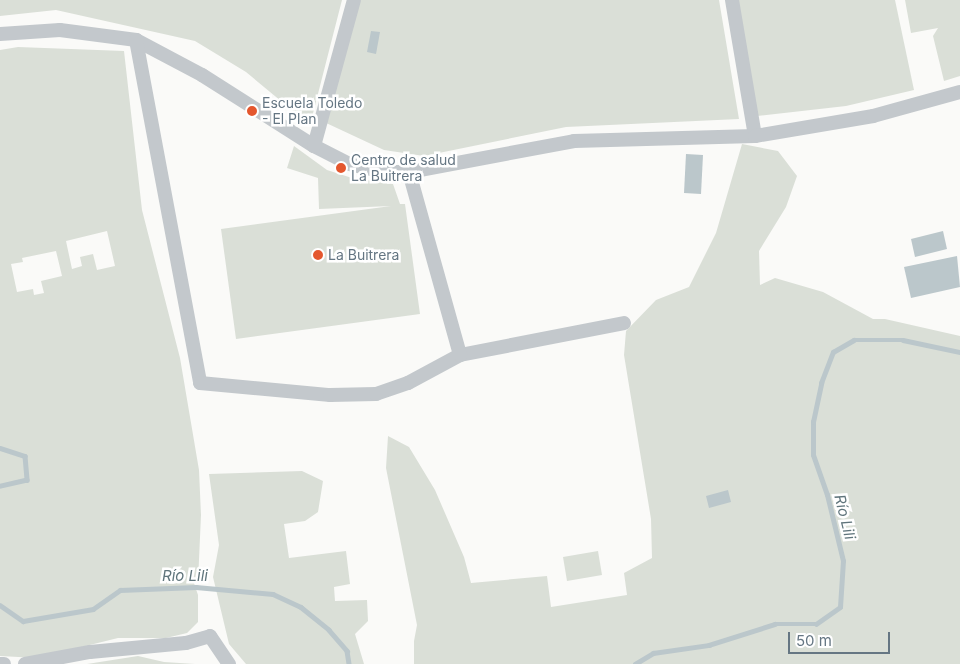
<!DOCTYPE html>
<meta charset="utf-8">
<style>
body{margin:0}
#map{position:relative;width:960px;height:664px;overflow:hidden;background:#fafaf8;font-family:Inter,sans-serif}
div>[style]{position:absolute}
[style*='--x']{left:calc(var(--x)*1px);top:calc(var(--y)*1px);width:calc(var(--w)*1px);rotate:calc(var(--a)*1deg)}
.green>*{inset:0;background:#dadfd7}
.water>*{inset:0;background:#bbc7cb}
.stream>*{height:4.5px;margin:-2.25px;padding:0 2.25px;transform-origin:2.25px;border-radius:2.25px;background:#bbc7cb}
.minor>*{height:14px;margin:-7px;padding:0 7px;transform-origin:7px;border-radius:7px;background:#c3c8cc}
.dots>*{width:14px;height:14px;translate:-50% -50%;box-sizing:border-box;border:2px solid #fff;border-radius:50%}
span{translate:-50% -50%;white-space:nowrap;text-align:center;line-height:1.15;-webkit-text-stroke:5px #fff;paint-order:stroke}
.poi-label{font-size:14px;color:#657683}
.left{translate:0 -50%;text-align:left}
.water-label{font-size:15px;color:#60757c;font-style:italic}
.scale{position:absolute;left:788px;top:632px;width:102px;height:22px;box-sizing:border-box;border:2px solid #657683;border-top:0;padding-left:6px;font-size:15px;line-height:18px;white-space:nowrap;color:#657683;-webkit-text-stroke:4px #fff;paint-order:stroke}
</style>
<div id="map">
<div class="green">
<div style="clip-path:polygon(0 0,342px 0,310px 125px,246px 72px,195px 41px,56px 10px,0 16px)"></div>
<div style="clip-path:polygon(359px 0,719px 0,739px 119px,566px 127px,424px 156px,384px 150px,324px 122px)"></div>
<div style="clip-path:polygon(738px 0,895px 0,914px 90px,846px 106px,757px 116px)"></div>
<div style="clip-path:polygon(905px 0,960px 0,960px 76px,944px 81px,933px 36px,938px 28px,911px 33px)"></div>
<div style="clip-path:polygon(evenodd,18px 47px,124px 51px,142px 210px,180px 358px,199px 470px,201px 515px,198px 582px,194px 583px,198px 595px,198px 622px,187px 633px,166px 638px,118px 638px,37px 658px,0 656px,0 50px,18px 47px,107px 231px,115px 266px,97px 270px,93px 254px,80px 257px,82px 266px,72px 269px,66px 241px,107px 231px,18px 47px,56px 251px,62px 276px,41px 281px,44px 293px,34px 295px,33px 289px,17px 292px,11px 264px,23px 262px,22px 258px,56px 251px)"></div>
<div style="clip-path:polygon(742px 144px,778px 151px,797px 176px,786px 207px,759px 251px,760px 285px,775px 278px,823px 292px,873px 319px,885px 319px,960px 336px,960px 664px,414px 664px,414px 641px,417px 625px,386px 468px,388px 436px,409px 447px,435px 490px,464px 557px,471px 583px,547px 576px,551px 607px,627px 595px,624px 573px,652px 558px,651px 519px,624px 355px,626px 331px,656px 300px,689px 287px,716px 233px)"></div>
<div style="clip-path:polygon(294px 146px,327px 170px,352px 178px,393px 184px,400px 204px,405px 204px,420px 314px,236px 339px,221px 229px,391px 206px,319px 209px,318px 178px,287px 168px)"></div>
<div style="clip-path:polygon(302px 471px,323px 481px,318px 512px,305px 521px,284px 524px,289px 558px,346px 551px,350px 584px,334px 587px,335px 601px,367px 600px,368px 621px,355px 634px,364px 664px,246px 664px,229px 644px,213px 577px,219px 545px,209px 474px)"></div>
<div style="clip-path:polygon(598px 551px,602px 575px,567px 581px,563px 557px)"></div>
<div style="clip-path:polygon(138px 656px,164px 662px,195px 664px,87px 664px)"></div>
</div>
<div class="water">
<div style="clip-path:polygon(371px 31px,380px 32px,376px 54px,367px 52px)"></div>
<div style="clip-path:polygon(686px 154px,703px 155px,701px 194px,684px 193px)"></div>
<div style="clip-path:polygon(943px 231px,947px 249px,915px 257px,911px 239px)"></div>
<div style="clip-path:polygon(957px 256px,960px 287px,911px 298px,904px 267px)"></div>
<div style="clip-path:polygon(728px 490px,731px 502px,709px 508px,706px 496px)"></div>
</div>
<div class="stream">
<div style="--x:0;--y:448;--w:26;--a:18"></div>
<div style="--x:25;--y:456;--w:24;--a:85"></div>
<div style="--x:27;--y:480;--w:28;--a:167"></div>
<div style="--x:0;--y:605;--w:28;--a:35"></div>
<div style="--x:23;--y:621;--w:71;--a:-9.7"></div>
<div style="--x:93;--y:609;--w:33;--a:-35"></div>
<div style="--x:120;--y:590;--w:76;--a:-2.3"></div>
<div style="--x:196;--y:587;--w:77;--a:5.2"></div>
<div style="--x:273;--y:594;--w:31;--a:25"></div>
<div style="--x:301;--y:607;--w:36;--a:39"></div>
<div style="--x:329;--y:630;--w:28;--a:49"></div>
<div style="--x:347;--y:651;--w:13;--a:81"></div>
<div style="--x:635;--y:664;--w:21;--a:-31"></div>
<div style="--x:653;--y:653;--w:57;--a:-8.1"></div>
<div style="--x:709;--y:645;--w:69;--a:-17.7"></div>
<div style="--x:775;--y:624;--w:41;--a:0"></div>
<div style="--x:816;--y:624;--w:29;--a:-35"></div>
<div style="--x:840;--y:607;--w:46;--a:-86.3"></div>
<div style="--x:843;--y:561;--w:68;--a:-103.6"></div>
<div style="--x:827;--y:495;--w:42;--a:-109.3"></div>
<div style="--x:813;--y:455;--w:33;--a:-90"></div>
<div style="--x:813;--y:422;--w:40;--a:-78"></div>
<div style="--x:821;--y:383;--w:33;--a:-69"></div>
<div style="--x:833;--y:352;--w:24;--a:-30"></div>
<div style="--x:854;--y:340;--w:49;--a:0"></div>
<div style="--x:903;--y:340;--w:58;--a:11.9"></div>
</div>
<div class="minor">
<div style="--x:732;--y:0;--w:138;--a:80.4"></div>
<div style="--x:0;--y:34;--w:60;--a:-3.8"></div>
<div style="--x:60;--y:30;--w:77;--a:7.5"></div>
<div style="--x:136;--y:40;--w:75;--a:27.9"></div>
<div style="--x:202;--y:75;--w:133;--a:32.4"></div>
<div style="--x:314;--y:146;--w:39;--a:27"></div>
<div style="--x:349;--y:164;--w:36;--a:13"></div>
<div style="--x:384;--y:172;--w:25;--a:0"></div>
<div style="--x:409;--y:172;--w:168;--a:-10.6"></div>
<div style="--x:574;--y:141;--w:181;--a:-1.6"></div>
<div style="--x:755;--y:136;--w:120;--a:-9.6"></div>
<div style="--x:873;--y:116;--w:90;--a:-15.4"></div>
<div style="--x:136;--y:40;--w:349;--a:79.4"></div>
<div style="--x:200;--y:383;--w:131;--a:5.3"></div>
<div style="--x:330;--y:395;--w:46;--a:-1.2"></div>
<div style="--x:376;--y:394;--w:34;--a:-19"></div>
<div style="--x:408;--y:383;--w:59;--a:-28.3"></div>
<div style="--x:460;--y:355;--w:167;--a:-11"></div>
<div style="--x:314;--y:146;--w:151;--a:-74.7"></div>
<div style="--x:409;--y:172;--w:190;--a:74.4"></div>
<div style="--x:0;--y:664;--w:4;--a:0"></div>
<div style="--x:25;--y:664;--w:66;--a:-10.5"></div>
<div style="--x:90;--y:652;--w:96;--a:-5.4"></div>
<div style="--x:186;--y:643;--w:25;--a:-16"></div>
<div style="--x:210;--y:636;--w:34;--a:56"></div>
</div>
<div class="dots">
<div style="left:252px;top:111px;background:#e4572e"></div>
<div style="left:341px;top:168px;background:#e4572e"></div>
<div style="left:318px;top:255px;background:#e4572e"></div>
</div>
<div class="poi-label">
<span class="left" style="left:262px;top:111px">Escuela Toledo<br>- El Plan</span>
<span class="left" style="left:351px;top:168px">Centro de salud<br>La Buitrera</span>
<span class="left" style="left:328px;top:255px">La Buitrera</span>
</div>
<div class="water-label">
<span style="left:845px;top:517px;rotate:76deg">Río Lili</span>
<span style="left:185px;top:576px">Río Lili</span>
</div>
<div class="scale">50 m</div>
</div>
